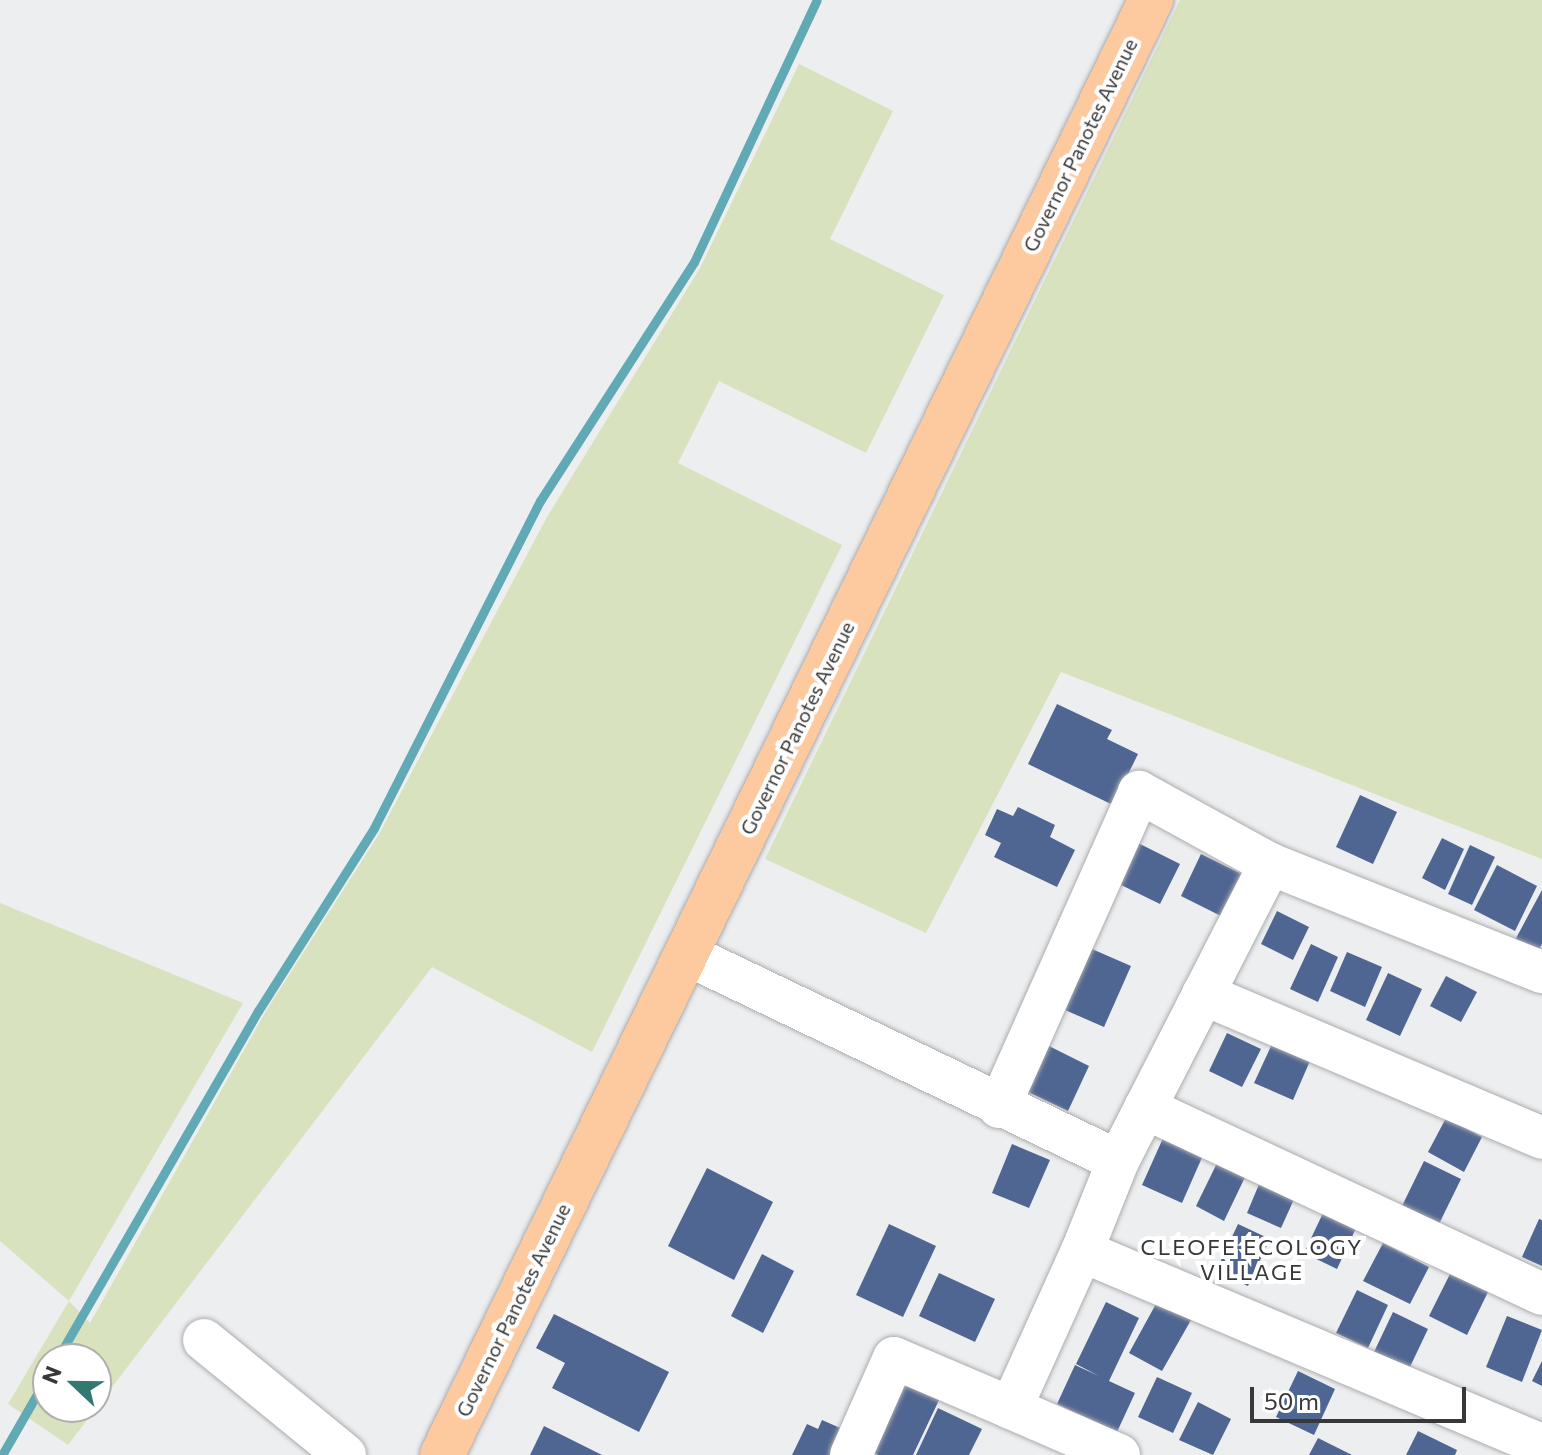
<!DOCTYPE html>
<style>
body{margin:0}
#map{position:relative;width:1542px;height:1455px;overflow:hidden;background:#edeef0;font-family:Commissioner,sans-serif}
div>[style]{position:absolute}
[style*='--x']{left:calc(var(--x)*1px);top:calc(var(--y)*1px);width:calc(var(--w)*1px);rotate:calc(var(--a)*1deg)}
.green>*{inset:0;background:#d8e2be}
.stream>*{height:9px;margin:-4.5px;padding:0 4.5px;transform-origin:4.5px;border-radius:4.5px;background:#61a9b4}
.building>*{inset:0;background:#506692}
.roads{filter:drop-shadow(0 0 2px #abacae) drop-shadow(0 0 2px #abacae)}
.minor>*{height:42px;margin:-21px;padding:0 21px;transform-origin:21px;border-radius:21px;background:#fff}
.major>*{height:44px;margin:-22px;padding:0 22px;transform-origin:22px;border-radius:22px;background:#fdca9f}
span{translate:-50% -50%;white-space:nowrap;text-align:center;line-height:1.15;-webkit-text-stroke:8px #fff;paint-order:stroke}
.street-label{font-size:20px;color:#373839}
.neighbourhood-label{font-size:22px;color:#373839;letter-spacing:2px}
.north{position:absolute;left:32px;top:1343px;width:80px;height:80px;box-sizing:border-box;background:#fff;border:2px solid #afafb0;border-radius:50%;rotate:292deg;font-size:22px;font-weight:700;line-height:32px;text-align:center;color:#373839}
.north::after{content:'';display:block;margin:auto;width:28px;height:36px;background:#327972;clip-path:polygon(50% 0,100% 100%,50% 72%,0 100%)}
.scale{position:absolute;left:1250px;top:1387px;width:216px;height:36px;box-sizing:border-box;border:4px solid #373839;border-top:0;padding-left:10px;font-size:24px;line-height:28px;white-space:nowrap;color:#373839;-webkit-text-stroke:6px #fff;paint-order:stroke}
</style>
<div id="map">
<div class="green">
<div style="clip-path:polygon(1180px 0,1542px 0,1542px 859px,1061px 672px,926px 933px,765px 859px)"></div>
<div style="clip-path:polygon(evenodd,799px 64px,893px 111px,830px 239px,944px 295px,866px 453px,719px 381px,678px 463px,842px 545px,592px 1052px,432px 967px,68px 1445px,8px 1404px,69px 1301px,0 1241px,0 903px,243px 1003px,69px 1301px,90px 1323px,266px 1011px,379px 834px,547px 517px,700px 268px,799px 64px,48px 1359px,96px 1359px,96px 1407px,48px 1407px,48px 1359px)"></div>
</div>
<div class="stream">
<div style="--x:57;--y:1359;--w:402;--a:-60"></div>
<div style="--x:258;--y:1011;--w:217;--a:-57.6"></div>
<div style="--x:374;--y:828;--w:367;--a:-63.1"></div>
<div style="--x:540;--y:501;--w:284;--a:-57.2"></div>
<div style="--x:694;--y:262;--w:289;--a:-64.9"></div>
<div style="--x:2;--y:1455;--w:92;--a:-60.1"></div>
</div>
<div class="building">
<div style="clip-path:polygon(1057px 704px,1112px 730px,1107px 739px,1138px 754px,1113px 805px,1028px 764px)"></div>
<div style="clip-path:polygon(1360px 795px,1397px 812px,1373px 864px,1336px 847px)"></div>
<div style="clip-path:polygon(1018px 807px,1055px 825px,1050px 837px,1075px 850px,1057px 887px,994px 857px,1001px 843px,985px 835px,997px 809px,1013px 816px)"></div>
<div style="clip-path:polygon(1442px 838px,1464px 849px,1445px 890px,1422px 878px)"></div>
<div style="clip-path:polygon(1138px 843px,1180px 864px,1160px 904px,1117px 883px)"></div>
<div style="clip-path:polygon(1470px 845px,1495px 857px,1472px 905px,1448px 894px)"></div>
<div style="clip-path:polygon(1201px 854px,1248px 877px,1227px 919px,1181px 896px)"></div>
<div style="clip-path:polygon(1497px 865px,1537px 886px,1515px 931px,1474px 910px)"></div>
<div style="clip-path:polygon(1542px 890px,1542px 944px,1537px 953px,1515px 940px)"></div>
<div style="clip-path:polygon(1277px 911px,1309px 927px,1293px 960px,1261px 944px)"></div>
<div style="clip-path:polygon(1311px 944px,1338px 957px,1318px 1002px,1290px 989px)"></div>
<div style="clip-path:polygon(1092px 949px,1131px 966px,1104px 1027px,1065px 1010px)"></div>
<div style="clip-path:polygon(1347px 952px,1382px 967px,1365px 1007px,1330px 991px)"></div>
<div style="clip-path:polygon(1388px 973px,1422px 989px,1400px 1036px,1366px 1020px)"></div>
<div style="clip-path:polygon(1446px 976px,1477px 992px,1461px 1022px,1430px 1006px)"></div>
<div style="clip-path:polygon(1227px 1033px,1261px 1049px,1242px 1087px,1209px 1071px)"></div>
<div style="clip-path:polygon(1272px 1044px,1310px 1061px,1293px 1100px,1254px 1083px)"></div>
<div style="clip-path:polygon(1049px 1046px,1089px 1066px,1068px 1111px,1028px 1092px)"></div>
<div style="clip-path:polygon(1446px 1118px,1482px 1137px,1464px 1172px,1428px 1152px)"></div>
<div style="clip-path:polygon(1164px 1136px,1204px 1153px,1182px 1203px,1142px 1185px)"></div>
<div style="clip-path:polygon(1012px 1144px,1050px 1160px,1029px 1208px,992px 1193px)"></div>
<div style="clip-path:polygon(1219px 1159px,1247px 1173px,1224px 1221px,1196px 1206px)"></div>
<div style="clip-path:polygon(1424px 1161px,1461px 1179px,1438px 1226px,1401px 1208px)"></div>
<div style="clip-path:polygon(707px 1168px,773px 1202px,734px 1280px,668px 1246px)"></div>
<div style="clip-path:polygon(1265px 1170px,1300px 1186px,1281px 1228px,1247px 1213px)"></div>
<div style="clip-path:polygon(1324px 1211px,1357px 1226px,1337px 1269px,1304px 1253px)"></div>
<div style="clip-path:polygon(1539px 1219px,1542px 1220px,1542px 1266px,1522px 1257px)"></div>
<div style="clip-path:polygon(889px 1224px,936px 1246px,903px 1317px,856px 1295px)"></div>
<div style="clip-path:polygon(1238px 1224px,1270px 1239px,1248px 1286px,1216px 1271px)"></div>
<div style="clip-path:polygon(1383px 1243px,1429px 1267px,1410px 1304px,1363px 1281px)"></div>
<div style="clip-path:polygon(762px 1254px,794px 1271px,763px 1333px,731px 1316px)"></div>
<div style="clip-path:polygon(939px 1273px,995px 1299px,975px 1342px,919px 1316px)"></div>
<div style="clip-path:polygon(1450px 1274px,1488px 1292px,1467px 1335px,1429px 1316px)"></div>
<div style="clip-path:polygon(1357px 1290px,1388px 1305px,1368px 1348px,1336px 1333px)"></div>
<div style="clip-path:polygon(1106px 1302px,1139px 1318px,1109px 1381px,1135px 1393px,1117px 1432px,1057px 1404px,1075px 1365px,1099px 1376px,1076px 1364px)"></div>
<div style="clip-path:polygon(1157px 1302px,1191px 1320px,1162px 1371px,1129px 1353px)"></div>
<div style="clip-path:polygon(1393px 1312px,1428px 1329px,1409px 1369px,1374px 1352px)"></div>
<div style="clip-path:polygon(554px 1314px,669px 1372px,639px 1432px,552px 1388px,565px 1363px,536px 1348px)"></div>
<div style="clip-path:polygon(1507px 1316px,1542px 1330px,1522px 1382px,1486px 1367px)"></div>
<div style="clip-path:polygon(1542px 1361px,1542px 1386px,1532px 1381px)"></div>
<div style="clip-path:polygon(1298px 1371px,1335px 1389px,1314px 1435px,1276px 1417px)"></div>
<div style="clip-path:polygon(1157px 1377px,1192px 1393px,1173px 1433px,1138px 1417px)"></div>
<div style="clip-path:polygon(903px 1381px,940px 1398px,913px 1455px,878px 1455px,870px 1451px)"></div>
<div style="clip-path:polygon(1198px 1402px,1231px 1419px,1213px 1455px,1179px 1440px)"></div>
<div style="clip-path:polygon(938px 1408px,982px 1429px,969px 1455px,916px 1455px)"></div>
<div style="clip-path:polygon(822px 1420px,847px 1431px,835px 1455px,792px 1455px,807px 1424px,818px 1429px)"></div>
<div style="clip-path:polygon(544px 1426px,602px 1455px,530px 1455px)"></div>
<div style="clip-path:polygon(1418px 1431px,1457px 1450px,1455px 1455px,1406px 1455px)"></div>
<div style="clip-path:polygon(1318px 1438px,1352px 1455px,1309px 1455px)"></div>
</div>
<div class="roads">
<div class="minor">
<div style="--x:686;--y:954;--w:479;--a:25.6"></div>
<div style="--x:1118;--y:1161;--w:334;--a:-62.9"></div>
<div style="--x:1270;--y:864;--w:293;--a:21.7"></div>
<div style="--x:1203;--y:994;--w:368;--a:23"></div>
<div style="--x:999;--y:1107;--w:345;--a:-66"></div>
<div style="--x:1139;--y:792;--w:149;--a:28.8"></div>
<div style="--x:1145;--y:1108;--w:438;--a:25.1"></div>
<div style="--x:1082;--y:1251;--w:97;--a:-68.2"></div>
<div style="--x:204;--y:1340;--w:182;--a:39.2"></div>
<div style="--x:851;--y:1455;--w:106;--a:-66.1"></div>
<div style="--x:894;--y:1358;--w:127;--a:23.1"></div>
<div style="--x:1119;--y:1455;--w:118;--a:-156.5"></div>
<div style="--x:1011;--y:1408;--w:172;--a:-65.7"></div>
<div style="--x:1082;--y:1251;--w:499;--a:22.9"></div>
</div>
<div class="major">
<div style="--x:442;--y:1455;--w:1619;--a:-64.02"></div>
</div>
</div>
<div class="street-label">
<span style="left:1080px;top:145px;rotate:-64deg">Governor Panotes Avenue</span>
<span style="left:797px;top:728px;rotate:-64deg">Governor Panotes Avenue</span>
<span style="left:513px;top:1310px;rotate:-64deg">Governor Panotes Avenue</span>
</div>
<div class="neighbourhood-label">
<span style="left:1252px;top:1259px">CLEOFE ECOLOGY<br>VILLAGE</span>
</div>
<div class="north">N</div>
<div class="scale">50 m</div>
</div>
